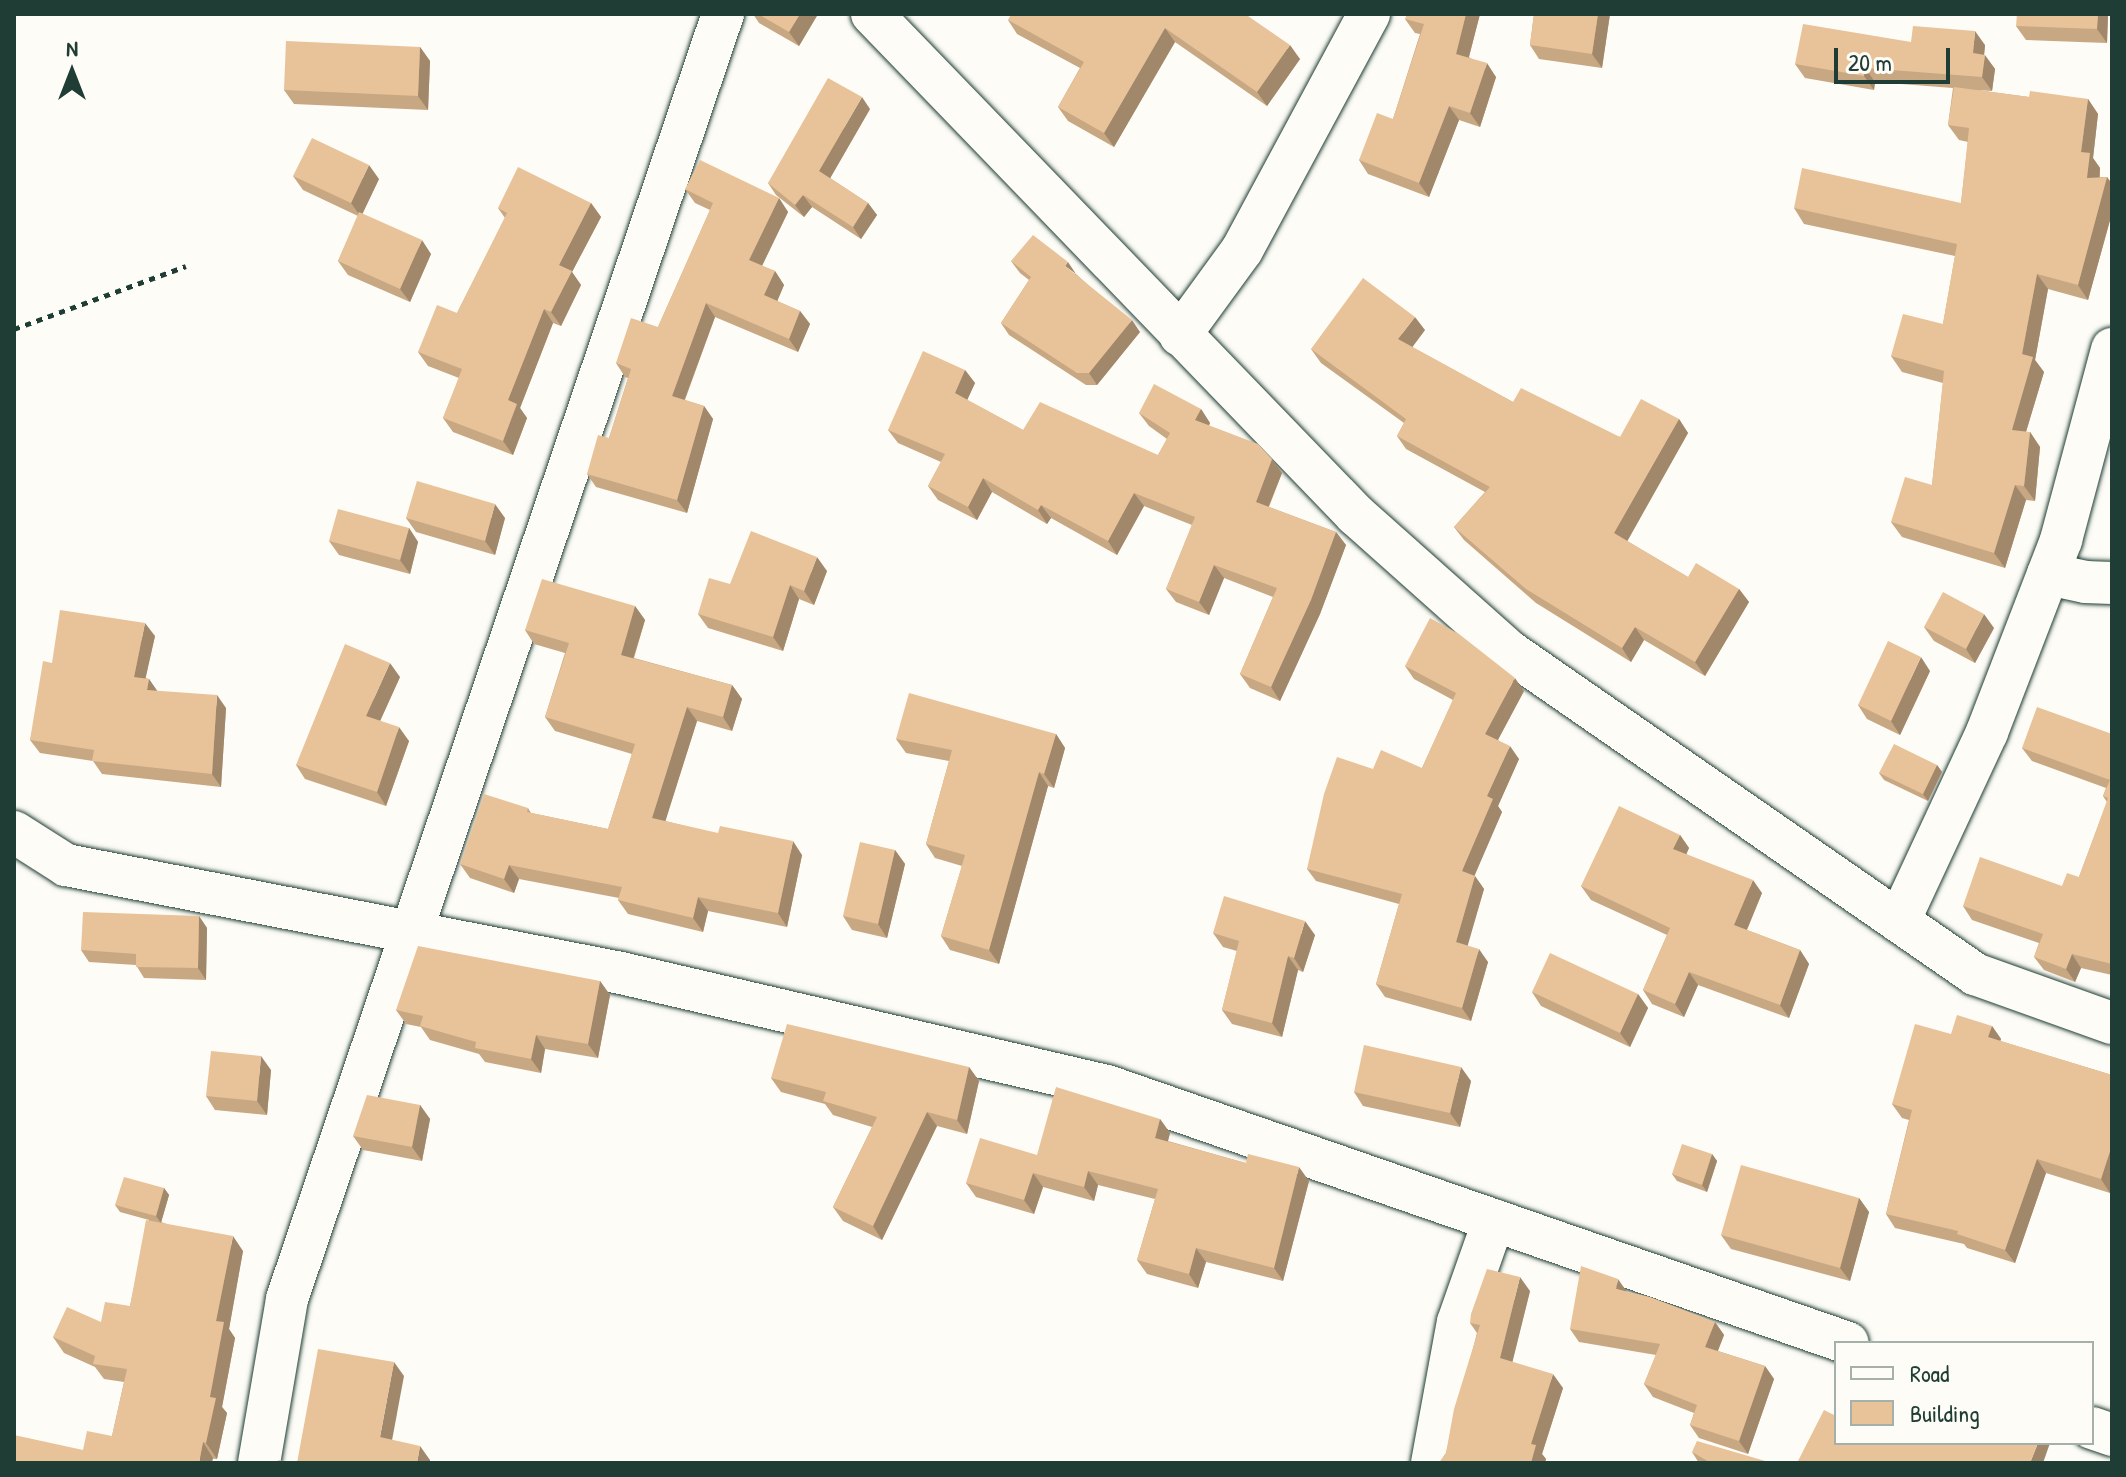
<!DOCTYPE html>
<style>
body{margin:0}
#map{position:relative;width:2126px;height:1477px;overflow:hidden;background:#fdfcf7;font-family:"Patrick Hand",sans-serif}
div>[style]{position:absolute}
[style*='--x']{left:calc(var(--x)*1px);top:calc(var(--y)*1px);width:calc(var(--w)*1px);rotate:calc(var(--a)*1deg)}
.path>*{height:5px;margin-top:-2.5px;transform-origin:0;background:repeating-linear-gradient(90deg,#1f3d34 0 6px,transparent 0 12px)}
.roads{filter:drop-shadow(0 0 2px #1f3d34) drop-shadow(0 0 2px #1f3d34)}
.minor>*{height:42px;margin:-21px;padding:0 21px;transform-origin:21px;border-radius:21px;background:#fdfcf7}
.wall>*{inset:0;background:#c8a783}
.shaded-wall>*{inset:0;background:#a2886a}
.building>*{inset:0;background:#e8c298}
span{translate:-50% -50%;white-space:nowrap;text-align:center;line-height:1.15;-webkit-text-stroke:8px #fdfcf7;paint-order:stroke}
.frame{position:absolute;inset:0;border:16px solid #1f3d34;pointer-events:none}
.legend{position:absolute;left:1834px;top:1341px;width:260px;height:104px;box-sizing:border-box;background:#fdfcf7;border:2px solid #a4b0a9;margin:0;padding:10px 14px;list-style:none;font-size:24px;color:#1f3d34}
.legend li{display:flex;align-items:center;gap:16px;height:40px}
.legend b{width:40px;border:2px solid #a4b0a9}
.north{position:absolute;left:32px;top:32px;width:80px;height:80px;-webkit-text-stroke:6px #fdfcf7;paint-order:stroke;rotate:0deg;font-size:22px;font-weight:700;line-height:32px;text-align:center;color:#1f3d34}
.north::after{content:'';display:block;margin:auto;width:28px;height:36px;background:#1f3d34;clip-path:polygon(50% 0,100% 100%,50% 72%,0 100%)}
.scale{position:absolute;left:1834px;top:48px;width:116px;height:36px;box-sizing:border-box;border:4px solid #1f3d34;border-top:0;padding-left:10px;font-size:24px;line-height:28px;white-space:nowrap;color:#1f3d34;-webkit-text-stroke:6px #fdfcf7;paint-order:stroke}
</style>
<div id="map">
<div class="path">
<div style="--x:14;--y:329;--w:183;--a:-20.1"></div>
</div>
<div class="roads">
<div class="minor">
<div style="--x:872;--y:14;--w:697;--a:45.99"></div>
<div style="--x:1356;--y:515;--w:206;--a:41.7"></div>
<div style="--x:1510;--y:652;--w:566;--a:34.7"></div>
<div style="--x:1975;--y:974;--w:145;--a:19.7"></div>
<div style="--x:1180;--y:335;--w:105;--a:-53.9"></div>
<div style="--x:1242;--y:250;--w:268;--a:-61.7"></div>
<div style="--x:2048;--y:574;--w:38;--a:12"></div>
<div style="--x:2085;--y:582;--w:27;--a:2"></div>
<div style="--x:14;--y:832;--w:62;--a:32.4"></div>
<div style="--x:66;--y:865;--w:565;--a:11.01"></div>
<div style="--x:621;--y:973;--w:499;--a:13.1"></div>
<div style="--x:1107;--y:1086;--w:784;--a:19.13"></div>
<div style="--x:1899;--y:921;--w:208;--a:-65"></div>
<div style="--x:1987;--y:732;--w:206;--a:-68.9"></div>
<div style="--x:2061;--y:540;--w:198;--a:-75"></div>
<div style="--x:2092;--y:1428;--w:21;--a:19"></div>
<div style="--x:259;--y:1463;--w:166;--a:-80.3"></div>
<div style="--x:287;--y:1299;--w:1357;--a:-71.26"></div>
<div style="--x:1432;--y:1463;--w:143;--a:-79.6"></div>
<div style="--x:1458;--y:1322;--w:108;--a:-70.6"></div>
</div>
</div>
<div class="wall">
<div style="clip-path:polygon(753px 14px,818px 14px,799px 46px,759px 23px)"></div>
<div style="clip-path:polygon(1245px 14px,1300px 59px,1267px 106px,1175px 42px,1114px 147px,1068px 121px,1058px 107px,1080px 68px,1017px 34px,1008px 20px)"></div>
<div style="clip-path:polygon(1480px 14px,1469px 57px,1496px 77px,1480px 127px,1459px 120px,1429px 197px,1368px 174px,1359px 160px,1393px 119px,1420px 34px,1415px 33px,1405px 19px)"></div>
<div style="clip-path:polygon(1534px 14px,1610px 14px,1602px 68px,1539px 59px,1530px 45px)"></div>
<div style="clip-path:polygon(1763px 14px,1792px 14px,1792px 16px)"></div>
<div style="clip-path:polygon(2108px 14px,2107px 43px,2026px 40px,2016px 26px)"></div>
<div style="clip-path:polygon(1911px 42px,1985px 45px,1984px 55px,1995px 69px,1992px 91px,1977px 90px,2029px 97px,2088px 99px,2098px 114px,2093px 158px,2100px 168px,2100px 177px,2107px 177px,2112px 184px,2112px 213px,2088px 300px,2048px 289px,2035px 360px,2044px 372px,2026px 432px,2030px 432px,2040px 447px,2035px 501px,2026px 500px,2005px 568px,1902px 537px,1891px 522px,1932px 485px,1943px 383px,1902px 372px,1891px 356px,1943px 324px,1955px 256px,1804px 224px,1794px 208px,1961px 203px,1968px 142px,1959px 140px,1948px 125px,1953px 88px,1875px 82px,1874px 90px,1805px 78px,1795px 64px)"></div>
<div style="clip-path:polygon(420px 47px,430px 61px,428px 110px,294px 104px,284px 90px)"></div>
<div style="clip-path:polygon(870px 109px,830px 178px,868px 203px,877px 215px,861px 239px,812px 207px,804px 217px,776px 195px,768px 183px)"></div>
<div style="clip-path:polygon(293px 176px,379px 179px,362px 214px,431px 254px,410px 302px,348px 275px,338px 261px,358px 216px,303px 190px)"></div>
<div style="clip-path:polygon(685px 189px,779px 198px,788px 212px,762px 266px,775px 271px,784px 285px,777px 301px,800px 311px,810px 324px,798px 352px,715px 317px,685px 400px,704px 406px,713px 419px,687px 513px,596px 487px,587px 474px,609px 438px,628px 378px,625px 377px,616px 363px,658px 327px,710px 210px,695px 203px)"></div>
<div style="clip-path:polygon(591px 203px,601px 217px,572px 272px,581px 285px,561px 326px,553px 323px,520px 408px,527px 418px,513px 455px,453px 432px,443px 418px,459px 378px,428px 366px,418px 352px,457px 313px,505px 218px,498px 208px)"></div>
<div style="clip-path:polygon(1011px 261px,1076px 274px,1140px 332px,1097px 385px,1086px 385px,1009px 335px,1001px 323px,1029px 280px,1020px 273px)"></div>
<div style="clip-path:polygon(1425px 330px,1412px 347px,1513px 402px,1620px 437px,1679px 419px,1688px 433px,1627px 541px,1688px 577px,1739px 589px,1749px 602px,1705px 676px,1644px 640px,1631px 662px,1536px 603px,1464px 540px,1454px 527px,1485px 492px,1406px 449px,1397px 436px,1404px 423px,1321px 363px,1311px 349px)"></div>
<div style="clip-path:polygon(965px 370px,975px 383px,967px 400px,1023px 430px,1158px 455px,1167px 439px,1149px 426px,1139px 413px,1201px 409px,1210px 423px,1209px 426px,1272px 459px,1282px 473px,1269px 507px,1336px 532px,1346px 545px,1320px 614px,1280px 701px,1250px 688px,1240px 674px,1273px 597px,1224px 578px,1209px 615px,1176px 602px,1166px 589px,1192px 525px,1144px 506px,1117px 555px,1051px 518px,1047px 524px,992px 492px,977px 520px,938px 500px,928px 486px,941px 462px,898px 443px,888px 430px)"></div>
<div style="clip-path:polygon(406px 518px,505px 518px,495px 555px,416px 532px)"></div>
<div style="clip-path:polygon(409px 528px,418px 542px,410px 574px,339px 555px,329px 541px)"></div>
<div style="clip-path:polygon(827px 571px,814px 605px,799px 599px,783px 651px,708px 628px,698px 614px,730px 584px)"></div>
<div style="clip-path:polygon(635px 606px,645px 620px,634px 658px,732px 685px,742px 699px,732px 731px,697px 721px,665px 821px,802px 855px,787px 927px,708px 911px,703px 932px,628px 914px,618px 900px,619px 898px,519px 879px,514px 893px,470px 878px,460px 864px,528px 808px,531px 813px,608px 829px,632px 754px,555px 731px,545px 717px,565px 653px,534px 644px,525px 630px)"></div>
<div style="clip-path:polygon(1924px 627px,1994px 628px,1975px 663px,1934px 641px)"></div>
<div style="clip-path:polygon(155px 636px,145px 678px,149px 679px,157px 691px,226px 708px,221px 787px,102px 774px,93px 761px,40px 753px,30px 740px,52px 663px)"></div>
<div style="clip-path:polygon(1405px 666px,1524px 691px,1498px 740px,1519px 759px,1498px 806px,1502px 812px,1474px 875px,1484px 889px,1467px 945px,1488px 962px,1471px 1021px,1385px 997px,1376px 984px,1399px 904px,1316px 881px,1307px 869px,1373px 769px,1422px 768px,1453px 700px,1414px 679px)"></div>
<div style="clip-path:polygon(1930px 671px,1900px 735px,1867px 719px,1858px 705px)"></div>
<div style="clip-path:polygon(400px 677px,380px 721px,409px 741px,386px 806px,305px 779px,296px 765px)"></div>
<div style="clip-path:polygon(1056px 734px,1065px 748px,1054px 788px,1048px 786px,999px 964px,950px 950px,941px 936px,962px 866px,935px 858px,926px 844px,949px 761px,906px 753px,896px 739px)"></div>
<div style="clip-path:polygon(2112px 734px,2112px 975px,2081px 968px,2075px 982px,2044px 970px,2034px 957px,2039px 943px,1972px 920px,1963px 906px,2062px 886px,2079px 877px,2107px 802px,2103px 796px,2106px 788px,2032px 761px,2022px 748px)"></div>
<div style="clip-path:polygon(1937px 765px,1942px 772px,1928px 801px,1884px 780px,1879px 773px)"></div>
<div style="clip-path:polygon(1680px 835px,1689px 848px,1686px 854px,1762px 893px,1747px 930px,1800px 950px,1809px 964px,1789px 1018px,1698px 985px,1684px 1017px,1652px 1004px,1643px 990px,1667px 935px,1591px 900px,1581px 886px)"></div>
<div style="clip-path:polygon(895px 850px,905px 864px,887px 938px,852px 930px,843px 916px)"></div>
<div style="clip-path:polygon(199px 916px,207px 928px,206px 980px,144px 978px,136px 965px,89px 962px,81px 950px)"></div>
<div style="clip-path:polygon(1213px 933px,1315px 935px,1303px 972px,1298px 970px,1282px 1037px,1232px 1024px,1222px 1010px,1237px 951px,1223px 947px)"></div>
<div style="clip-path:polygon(600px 981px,610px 995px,598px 1058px,545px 1049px,541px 1073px,485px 1062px,479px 1054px,430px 1040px,421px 1027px,406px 1024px,396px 1010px)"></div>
<div style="clip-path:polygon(1532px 992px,1638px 994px,1648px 1008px,1630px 1047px,1541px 1006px)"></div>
<div style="clip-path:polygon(1992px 1026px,2001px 1039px,2000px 1041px,2112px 1075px,2112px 1188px,2110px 1193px,2046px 1173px,2015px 1263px,1967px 1248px,1964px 1244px,1895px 1228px,1886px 1214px,1909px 1120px,1902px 1118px,1892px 1104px,1951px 1034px)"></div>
<div style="clip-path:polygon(969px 1067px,979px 1081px,967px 1134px,937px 1126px,882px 1240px,843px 1221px,833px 1207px,872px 1127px,833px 1115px,825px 1104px,781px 1092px,771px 1078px)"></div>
<div style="clip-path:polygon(271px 1070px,267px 1115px,215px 1110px,206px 1096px)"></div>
<div style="clip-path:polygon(1471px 1081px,1460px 1127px,1363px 1106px,1354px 1092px)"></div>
<div style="clip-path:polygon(420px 1105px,430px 1119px,422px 1161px,363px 1150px,353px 1136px)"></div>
<div style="clip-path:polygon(1160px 1119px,1170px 1133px,1168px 1141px,1309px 1181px,1283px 1281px,1206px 1262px,1198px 1288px,1147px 1274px,1137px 1260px,1155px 1199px,1098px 1185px,1094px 1201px,1043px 1187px,1034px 1214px,976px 1197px,966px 1183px,1037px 1155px)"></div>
<div style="clip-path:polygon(1712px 1154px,1717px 1161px,1707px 1192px,1677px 1181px,1672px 1174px)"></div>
<div style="clip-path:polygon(164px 1188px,169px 1195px,161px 1222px,243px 1251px,229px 1329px,235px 1338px,222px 1407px,227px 1413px,217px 1459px,83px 1450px,112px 1436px,124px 1382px,104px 1379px,95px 1367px,64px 1353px,53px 1337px,101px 1322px,130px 1306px,149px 1220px,120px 1212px,115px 1205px)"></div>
<div style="clip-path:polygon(1859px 1198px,1869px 1212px,1850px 1281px,1731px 1249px,1721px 1235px)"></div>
<div style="clip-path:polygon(1530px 1291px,1512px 1362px,1563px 1388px,1542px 1454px,1546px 1459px,1545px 1463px,1439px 1463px,1446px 1453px,1477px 1333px,1470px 1323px)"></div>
<div style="clip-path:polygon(1627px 1292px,1715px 1322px,1724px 1335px,1718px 1351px,1765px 1366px,1774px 1379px,1748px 1454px,1699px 1438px,1690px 1425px,1694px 1413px,1653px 1397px,1644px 1384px,1656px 1355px,1579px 1342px,1570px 1329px)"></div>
<div style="clip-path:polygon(1692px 1452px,1772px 1463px,1699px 1463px)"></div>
</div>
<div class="shaded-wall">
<div style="clip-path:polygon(800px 14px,818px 14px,799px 46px,789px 32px)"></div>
<div style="clip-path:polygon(1466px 14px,1480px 14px,1466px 68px,1456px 54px)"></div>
<div style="clip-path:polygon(1598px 14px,1610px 14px,1602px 68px,1592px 54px)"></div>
<div style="clip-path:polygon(2098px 14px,2108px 14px,2107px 43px,2097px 29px)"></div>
<div style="clip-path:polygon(1165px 28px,1175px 42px,1114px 147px,1104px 133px)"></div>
<div style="clip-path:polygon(1975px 31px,1985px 45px,1983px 67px,1973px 53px)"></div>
<div style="clip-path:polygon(1290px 45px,1300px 59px,1267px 106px,1257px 92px)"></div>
<div style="clip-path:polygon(420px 47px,430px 61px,428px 110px,418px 96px)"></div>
<div style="clip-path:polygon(1985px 55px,1995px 69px,1992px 91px,1982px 77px)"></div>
<div style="clip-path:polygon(1487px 63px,1496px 77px,1480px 127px,1470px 113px)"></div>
<div style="clip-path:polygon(1865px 68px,1875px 82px,1874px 90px,1864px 76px)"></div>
<div style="clip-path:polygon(862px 97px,870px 109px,828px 182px,819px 171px)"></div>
<div style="clip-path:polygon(2088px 99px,2098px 114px,2093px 158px,2100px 168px,2098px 193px,2087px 178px,2081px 152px)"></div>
<div style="clip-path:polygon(1449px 106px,1459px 120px,1429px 197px,1419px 183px)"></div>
<div style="clip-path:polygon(369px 165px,379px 179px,361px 217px,351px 203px)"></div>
<div style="clip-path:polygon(2107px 177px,2112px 184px,2112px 213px,2088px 300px,2078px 285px)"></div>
<div style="clip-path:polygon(803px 195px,812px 207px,804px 217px,795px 205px)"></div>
<div style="clip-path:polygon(779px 198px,788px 212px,758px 274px,749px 260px)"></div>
<div style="clip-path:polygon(591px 203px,601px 217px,572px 272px,581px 285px,561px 326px,551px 312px,559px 265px)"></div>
<div style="clip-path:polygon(868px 203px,877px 215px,861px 239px,853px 227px)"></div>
<div style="clip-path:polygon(422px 240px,431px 254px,410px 302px,400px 289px)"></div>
<div style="clip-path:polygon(1068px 262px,1076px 274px,1065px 266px)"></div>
<div style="clip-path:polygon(775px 271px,784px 285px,774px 309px,764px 295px)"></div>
<div style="clip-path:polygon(2037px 274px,2048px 289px,2035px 360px,2044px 372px,2022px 445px,2012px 430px,2022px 354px)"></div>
<div style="clip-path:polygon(706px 303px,715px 317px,681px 409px,672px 396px)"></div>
<div style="clip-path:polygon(544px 309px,553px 323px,520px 408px,527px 418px,513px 455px,503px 441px,508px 400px)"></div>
<div style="clip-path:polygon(800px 311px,810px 324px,798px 352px,789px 339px)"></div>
<div style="clip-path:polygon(1415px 317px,1425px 330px,1408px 353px,1398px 339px)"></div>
<div style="clip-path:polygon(1132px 320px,1140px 332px,1097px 385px,1089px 373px)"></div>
<div style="clip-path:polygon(965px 370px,975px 383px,964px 407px,955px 393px)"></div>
<div style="clip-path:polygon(704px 406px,713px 419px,687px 513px,677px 500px)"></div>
<div style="clip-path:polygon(1201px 409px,1210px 423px,1204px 434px,1195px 420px)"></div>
<div style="clip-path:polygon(1679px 419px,1688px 433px,1624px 547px,1614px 533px)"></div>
<div style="clip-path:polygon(2030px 432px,2040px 447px,2035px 501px,2024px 486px)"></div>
<div style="clip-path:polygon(1272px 459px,1282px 473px,1265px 515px,1256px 502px)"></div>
<div style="clip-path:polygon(983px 478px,992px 492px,977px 520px,968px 507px)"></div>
<div style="clip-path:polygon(2015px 485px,2026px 500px,2005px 568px,1994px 553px)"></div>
<div style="clip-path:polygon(1134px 493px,1144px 506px,1117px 555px,1108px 541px)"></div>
<div style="clip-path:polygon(495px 504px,505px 518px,495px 555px,485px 541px)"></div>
<div style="clip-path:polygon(1041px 505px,1051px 518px,1047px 524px,1038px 510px)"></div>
<div style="clip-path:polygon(409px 528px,418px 542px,410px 574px,400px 560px)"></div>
<div style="clip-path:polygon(1336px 532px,1346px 545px,1320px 614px,1280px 701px,1271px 687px)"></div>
<div style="clip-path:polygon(817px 557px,827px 571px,814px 605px,804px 591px)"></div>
<div style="clip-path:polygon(1214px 565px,1224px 578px,1209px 615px,1199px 602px)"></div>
<div style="clip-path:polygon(790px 585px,799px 599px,783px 651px,773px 637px)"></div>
<div style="clip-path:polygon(1739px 589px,1749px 602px,1705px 676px,1695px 662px)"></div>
<div style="clip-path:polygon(635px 606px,645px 620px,630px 669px,621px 655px)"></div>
<div style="clip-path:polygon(1984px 614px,1994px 628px,1975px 663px,1966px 649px)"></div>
<div style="clip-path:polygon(145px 623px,155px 636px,143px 690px,134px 677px)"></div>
<div style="clip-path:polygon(1635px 627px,1644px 640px,1631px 662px,1622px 648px)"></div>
<div style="clip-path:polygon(1921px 657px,1930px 671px,1900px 735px,1891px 721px)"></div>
<div style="clip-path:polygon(390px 663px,400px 677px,376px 730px,366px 716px)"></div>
<div style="clip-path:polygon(1515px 678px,1524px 691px,1494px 747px,1485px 734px)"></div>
<div style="clip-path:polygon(149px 679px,158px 692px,147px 690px)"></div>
<div style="clip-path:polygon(732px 685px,742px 699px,732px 731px,723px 717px)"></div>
<div style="clip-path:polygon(217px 695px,226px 708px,221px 787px,212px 774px)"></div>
<div style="clip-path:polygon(687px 707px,697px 721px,662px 832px,652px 818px)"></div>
<div style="clip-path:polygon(399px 727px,409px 741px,386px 806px,377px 792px)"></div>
<div style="clip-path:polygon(1056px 734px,1065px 748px,1054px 788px,1044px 774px)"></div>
<div style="clip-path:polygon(1510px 746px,1519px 759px,1498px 806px,1502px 812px,1471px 884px,1462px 871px,1487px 796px)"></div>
<div style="clip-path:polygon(1937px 765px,1942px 772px,1928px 801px,1923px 794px)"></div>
<div style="clip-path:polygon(1039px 772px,1048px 786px,999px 964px,989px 950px)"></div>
<div style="clip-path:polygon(1680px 835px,1689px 848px,1683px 862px,1673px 849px)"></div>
<div style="clip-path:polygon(793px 841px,802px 855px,787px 927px,778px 913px)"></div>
<div style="clip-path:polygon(895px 850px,905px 864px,887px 938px,878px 924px)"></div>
<div style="clip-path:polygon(509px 865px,519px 879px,514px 893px,504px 879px)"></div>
<div style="clip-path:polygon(1475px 876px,1484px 889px,1465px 955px,1456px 942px)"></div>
<div style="clip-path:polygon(1753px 880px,1762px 893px,1743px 939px,1734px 925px)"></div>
<div style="clip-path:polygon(698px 897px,708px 911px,703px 932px,693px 918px)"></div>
<div style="clip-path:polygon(199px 916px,207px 928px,206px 980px,198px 968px)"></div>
<div style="clip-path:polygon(1305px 921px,1315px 935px,1303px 972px,1294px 958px)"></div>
<div style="clip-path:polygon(1479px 949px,1488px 962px,1471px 1021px,1462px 1008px)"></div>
<div style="clip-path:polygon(1800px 950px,1809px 964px,1789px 1018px,1780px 1005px)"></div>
<div style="clip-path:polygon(2072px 954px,2081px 968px,2075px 982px,2066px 969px)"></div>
<div style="clip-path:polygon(1288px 956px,1298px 970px,1282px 1037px,1272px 1023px)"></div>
<div style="clip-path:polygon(1689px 972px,1698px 985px,1684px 1017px,1675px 1004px)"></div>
<div style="clip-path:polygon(600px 981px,610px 995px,598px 1058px,588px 1044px)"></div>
<div style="clip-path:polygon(1638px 994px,1648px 1008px,1630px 1047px,1620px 1033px)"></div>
<div style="clip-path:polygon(1992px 1026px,2001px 1039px,1997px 1051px,1988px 1037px)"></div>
<div style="clip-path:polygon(536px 1035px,545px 1049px,541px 1073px,531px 1059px)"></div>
<div style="clip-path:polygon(261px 1056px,271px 1070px,267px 1115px,257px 1101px)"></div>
<div style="clip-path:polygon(969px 1067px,979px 1081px,967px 1134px,957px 1120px)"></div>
<div style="clip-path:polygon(1461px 1067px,1471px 1081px,1460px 1127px,1450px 1113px)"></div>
<div style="clip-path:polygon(420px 1105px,430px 1119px,422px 1161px,412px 1147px)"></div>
<div style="clip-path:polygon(927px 1112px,937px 1126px,882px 1240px,873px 1226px)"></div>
<div style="clip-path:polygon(1160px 1119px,1170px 1133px,1165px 1152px,1155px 1138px)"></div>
<div style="clip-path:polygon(2112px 1145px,2112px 1188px,2110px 1193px,2101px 1179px)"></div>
<div style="clip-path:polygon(1712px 1154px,1717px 1161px,1707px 1192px,1702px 1185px)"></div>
<div style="clip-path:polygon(2037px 1159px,2046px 1173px,2015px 1263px,2005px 1250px)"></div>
<div style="clip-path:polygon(1299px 1167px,1309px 1181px,1283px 1281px,1274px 1268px)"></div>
<div style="clip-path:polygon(1088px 1171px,1098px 1185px,1094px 1201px,1084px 1187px)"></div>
<div style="clip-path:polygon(1033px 1173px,1043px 1187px,1034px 1214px,1024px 1200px)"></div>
<div style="clip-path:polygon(164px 1188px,169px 1195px,161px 1223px,156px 1216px)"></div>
<div style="clip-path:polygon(1859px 1198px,1869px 1212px,1850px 1281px,1840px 1268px)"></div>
<div style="clip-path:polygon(233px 1236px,243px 1251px,229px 1329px,235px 1338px,222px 1407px,227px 1413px,217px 1459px,206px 1443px,216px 1321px)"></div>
<div style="clip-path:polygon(1196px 1248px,1206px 1262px,1198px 1288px,1189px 1274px)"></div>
<div style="clip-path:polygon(1520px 1277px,1530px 1291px,1510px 1372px,1500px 1358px)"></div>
<div style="clip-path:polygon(1618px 1279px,1627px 1292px,1616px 1289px)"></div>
<div style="clip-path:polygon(1715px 1322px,1724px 1335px,1714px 1360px,1705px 1347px)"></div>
<div style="clip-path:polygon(394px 1362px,404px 1376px,390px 1451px,380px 1437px)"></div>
<div style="clip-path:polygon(1765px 1366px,1774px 1379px,1748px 1454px,1739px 1441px)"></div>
<div style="clip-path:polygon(1553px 1374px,1563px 1388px,1542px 1454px,1546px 1459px,1545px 1463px,1531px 1463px,1531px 1444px)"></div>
<div style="clip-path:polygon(203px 1442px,213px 1458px,212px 1463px,199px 1463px)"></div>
<div style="clip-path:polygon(2038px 1443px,2050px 1443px,2043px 1463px,2030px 1463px)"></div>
<div style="clip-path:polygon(420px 1446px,430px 1460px,430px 1463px,417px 1463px)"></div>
</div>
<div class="building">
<div style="clip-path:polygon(758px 14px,800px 14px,789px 32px)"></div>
<div style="clip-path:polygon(1011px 14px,1245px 14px,1290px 45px,1257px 92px,1165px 28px,1104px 133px,1058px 107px,1084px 62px,1008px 20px)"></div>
<div style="clip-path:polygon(1407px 14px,1466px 14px,1456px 54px,1487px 63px,1470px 113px,1449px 106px,1419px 183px,1359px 160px,1377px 113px,1393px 119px,1424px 24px,1405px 19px)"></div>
<div style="clip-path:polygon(1534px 14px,1598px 14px,1592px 54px,1530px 45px)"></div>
<div style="clip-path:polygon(2017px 14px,2098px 14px,2097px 29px,2016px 26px)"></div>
<div style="clip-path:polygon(1803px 24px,1911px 42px,1913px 26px,1975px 31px,1973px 53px,1985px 55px,1982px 77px,1865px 68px,1864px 76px,1795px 64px)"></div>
<div style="clip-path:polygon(286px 41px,420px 47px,418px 96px,284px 90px)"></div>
<div style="clip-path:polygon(828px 78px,862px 97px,819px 171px,868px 203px,853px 227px,803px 195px,795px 205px,768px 183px)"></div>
<div style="clip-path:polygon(1954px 87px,2029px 97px,2030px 91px,2088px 99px,2081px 152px,2090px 153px,2087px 178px,2107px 177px,2078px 285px,2037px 274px,2022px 354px,2033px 357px,2012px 430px,2030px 432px,2024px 486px,2015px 485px,1994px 553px,1891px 522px,1905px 477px,1932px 485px,1944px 371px,1891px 356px,1903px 314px,1943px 324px,1957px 244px,1794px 208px,1802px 168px,1961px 203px,1969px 128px,1948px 125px)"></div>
<div style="clip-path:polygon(312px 138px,369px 165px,351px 203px,293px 176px)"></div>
<div style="clip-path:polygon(700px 160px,779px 198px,749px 260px,775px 271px,764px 295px,800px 311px,789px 339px,706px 303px,672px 396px,704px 406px,677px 500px,587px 474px,598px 435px,609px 438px,631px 369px,616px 363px,631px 318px,658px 327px,713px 203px,685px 189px)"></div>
<div style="clip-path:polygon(518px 167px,591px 203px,559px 265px,572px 271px,551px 312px,544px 309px,508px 400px,517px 404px,503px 441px,443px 418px,462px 369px,418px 352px,437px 305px,457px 313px,507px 213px,498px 208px)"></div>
<div style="clip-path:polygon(359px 212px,422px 240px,400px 289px,338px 261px)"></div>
<div style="clip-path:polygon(1033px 235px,1068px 262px,1065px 266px,1132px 320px,1089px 373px,1077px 373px,1001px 323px,1031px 277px,1011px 261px)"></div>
<div style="clip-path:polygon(1363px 278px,1415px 317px,1398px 339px,1513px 402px,1521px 388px,1620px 437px,1641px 399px,1679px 419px,1614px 533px,1688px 577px,1696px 563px,1739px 589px,1695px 662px,1635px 627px,1622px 648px,1526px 589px,1454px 527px,1490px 487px,1397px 436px,1406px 419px,1311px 349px)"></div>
<div style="clip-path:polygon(923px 351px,965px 370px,955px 393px,1023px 430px,1040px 402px,1158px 455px,1170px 433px,1139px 413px,1154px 384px,1201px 409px,1195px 420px,1258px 444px,1272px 459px,1256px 502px,1336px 532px,1311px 600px,1271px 687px,1240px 674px,1277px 588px,1214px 565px,1199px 602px,1166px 589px,1195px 517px,1134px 493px,1108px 541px,1041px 505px,1038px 510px,983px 478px,968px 507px,928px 486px,945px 454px,888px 430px)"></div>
<div style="clip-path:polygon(417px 481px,495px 504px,485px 541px,406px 518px)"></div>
<div style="clip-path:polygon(338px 509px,409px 528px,400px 560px,329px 541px)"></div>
<div style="clip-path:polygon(751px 531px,817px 557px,804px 591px,790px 585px,773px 637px,698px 614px,709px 578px,730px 584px)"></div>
<div style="clip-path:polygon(542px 579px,635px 606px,621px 655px,732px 685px,723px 717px,687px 707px,652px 818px,718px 833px,720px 826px,793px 841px,778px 913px,698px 897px,693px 918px,618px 900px,622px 887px,509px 865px,504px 879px,460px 864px,484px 794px,528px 808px,527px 812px,608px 829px,635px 744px,545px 717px,569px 643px,525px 630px)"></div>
<div style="clip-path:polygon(1943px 592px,1984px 614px,1966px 649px,1924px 627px)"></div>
<div style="clip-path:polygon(60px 610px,145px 623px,134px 677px,149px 679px,147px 690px,217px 695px,212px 774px,92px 761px,94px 750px,30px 740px,43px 661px,52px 663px)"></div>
<div style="clip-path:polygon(1430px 618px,1459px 634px,1515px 678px,1485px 734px,1510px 746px,1487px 796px,1493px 799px,1462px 871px,1475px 876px,1456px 942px,1479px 949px,1462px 1008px,1376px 984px,1402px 894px,1307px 869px,1324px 794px,1337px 757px,1373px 769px,1381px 750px,1422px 768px,1456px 693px,1405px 666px)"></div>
<div style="clip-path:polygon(1888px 641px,1921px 657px,1891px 721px,1858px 705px)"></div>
<div style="clip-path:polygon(345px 644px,390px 663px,366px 716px,399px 727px,377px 792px,296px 765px)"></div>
<div style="clip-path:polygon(909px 693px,1056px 734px,1044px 774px,1039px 772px,989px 950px,941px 936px,965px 855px,926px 844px,952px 750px,896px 739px)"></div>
<div style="clip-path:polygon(2037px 707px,2112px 734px,2112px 964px,2072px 954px,2066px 969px,2034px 957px,2043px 934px,1963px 906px,1980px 857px,2062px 886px,2067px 873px,2079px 877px,2108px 798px,2103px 796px,2110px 780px,2022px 748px)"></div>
<div style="clip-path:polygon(1894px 744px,1937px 765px,1923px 794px,1879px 773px)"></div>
<div style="clip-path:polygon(1619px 806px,1680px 835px,1673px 849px,1753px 880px,1734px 925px,1800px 950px,1780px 1005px,1689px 972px,1675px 1004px,1643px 990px,1670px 928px,1581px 886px)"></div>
<div style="clip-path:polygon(860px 842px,895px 850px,878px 924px,843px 916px)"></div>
<div style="clip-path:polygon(1224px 896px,1305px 921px,1294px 958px,1288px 956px,1272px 1023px,1222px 1010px,1239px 941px,1213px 933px)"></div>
<div style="clip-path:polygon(83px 912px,199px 916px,198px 968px,136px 967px,136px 954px,81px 950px)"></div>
<div style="clip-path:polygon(418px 946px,600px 981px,588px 1044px,536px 1035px,531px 1059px,475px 1048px,476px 1042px,420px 1026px,423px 1016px,396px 1010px)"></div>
<div style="clip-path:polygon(1550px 953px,1638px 994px,1620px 1033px,1532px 992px)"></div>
<div style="clip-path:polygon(1957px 1015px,1992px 1026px,1988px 1037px,2112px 1075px,2112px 1145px,2101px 1179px,2037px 1159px,2005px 1250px,1957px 1234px,1958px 1231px,1886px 1214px,1912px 1110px,1892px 1104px,1915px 1024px,1951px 1034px)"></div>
<div style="clip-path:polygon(787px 1024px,969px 1067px,957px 1120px,927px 1112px,873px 1226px,833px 1207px,877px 1117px,823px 1101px,826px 1092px,771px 1078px)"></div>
<div style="clip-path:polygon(1364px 1045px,1461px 1067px,1450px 1113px,1354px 1092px)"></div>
<div style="clip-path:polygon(211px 1051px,261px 1056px,257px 1101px,206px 1096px)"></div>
<div style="clip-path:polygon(1056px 1087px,1160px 1119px,1155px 1138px,1246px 1163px,1248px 1154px,1299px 1167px,1274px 1268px,1196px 1248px,1189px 1274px,1137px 1260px,1158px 1189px,1088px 1171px,1084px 1187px,1033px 1173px,1024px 1200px,966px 1183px,980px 1138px,1037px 1155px)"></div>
<div style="clip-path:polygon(367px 1095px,420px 1105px,412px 1147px,353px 1136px)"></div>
<div style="clip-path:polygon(1682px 1144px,1712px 1154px,1702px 1185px,1672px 1174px)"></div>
<div style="clip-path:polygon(1741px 1165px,1859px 1198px,1840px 1268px,1721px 1235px)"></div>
<div style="clip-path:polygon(124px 1177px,164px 1188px,156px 1216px,115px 1205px)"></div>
<div style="clip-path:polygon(146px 1220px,233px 1236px,216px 1321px,224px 1322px,210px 1397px,216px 1398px,206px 1443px,203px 1442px,199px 1463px,14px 1463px,14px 1435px,83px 1450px,87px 1431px,112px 1436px,127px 1369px,93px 1364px,95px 1356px,53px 1337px,67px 1307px,101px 1322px,105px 1302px,130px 1306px)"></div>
<div style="clip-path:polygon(1581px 1266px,1618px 1279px,1616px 1289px,1650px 1297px,1715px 1322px,1705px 1347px,1765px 1366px,1739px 1441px,1690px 1425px,1697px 1405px,1644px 1384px,1660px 1344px,1570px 1329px)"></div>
<div style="clip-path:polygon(1487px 1269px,1520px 1277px,1500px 1358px,1553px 1374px,1531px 1444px,1536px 1445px,1531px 1463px,1439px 1463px,1446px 1453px,1454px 1409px,1480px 1325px,1470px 1323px,1471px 1314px)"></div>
<div style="clip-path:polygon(318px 1349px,394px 1362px,380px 1437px,420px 1446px,417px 1463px,297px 1463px)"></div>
<div style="clip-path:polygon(1824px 1410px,1836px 1416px,1836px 1443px,2038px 1443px,2030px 1463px,1797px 1463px)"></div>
<div style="clip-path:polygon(1697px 1441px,1772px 1463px,1711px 1463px,1692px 1452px)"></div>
<div style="clip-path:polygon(278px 1460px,297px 1463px,278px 1463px)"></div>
</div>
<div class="frame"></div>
<ul class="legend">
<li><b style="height:10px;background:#fdfcf7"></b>Road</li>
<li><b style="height:22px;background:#e8c298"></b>Building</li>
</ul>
<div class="north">N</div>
<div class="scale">20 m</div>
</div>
